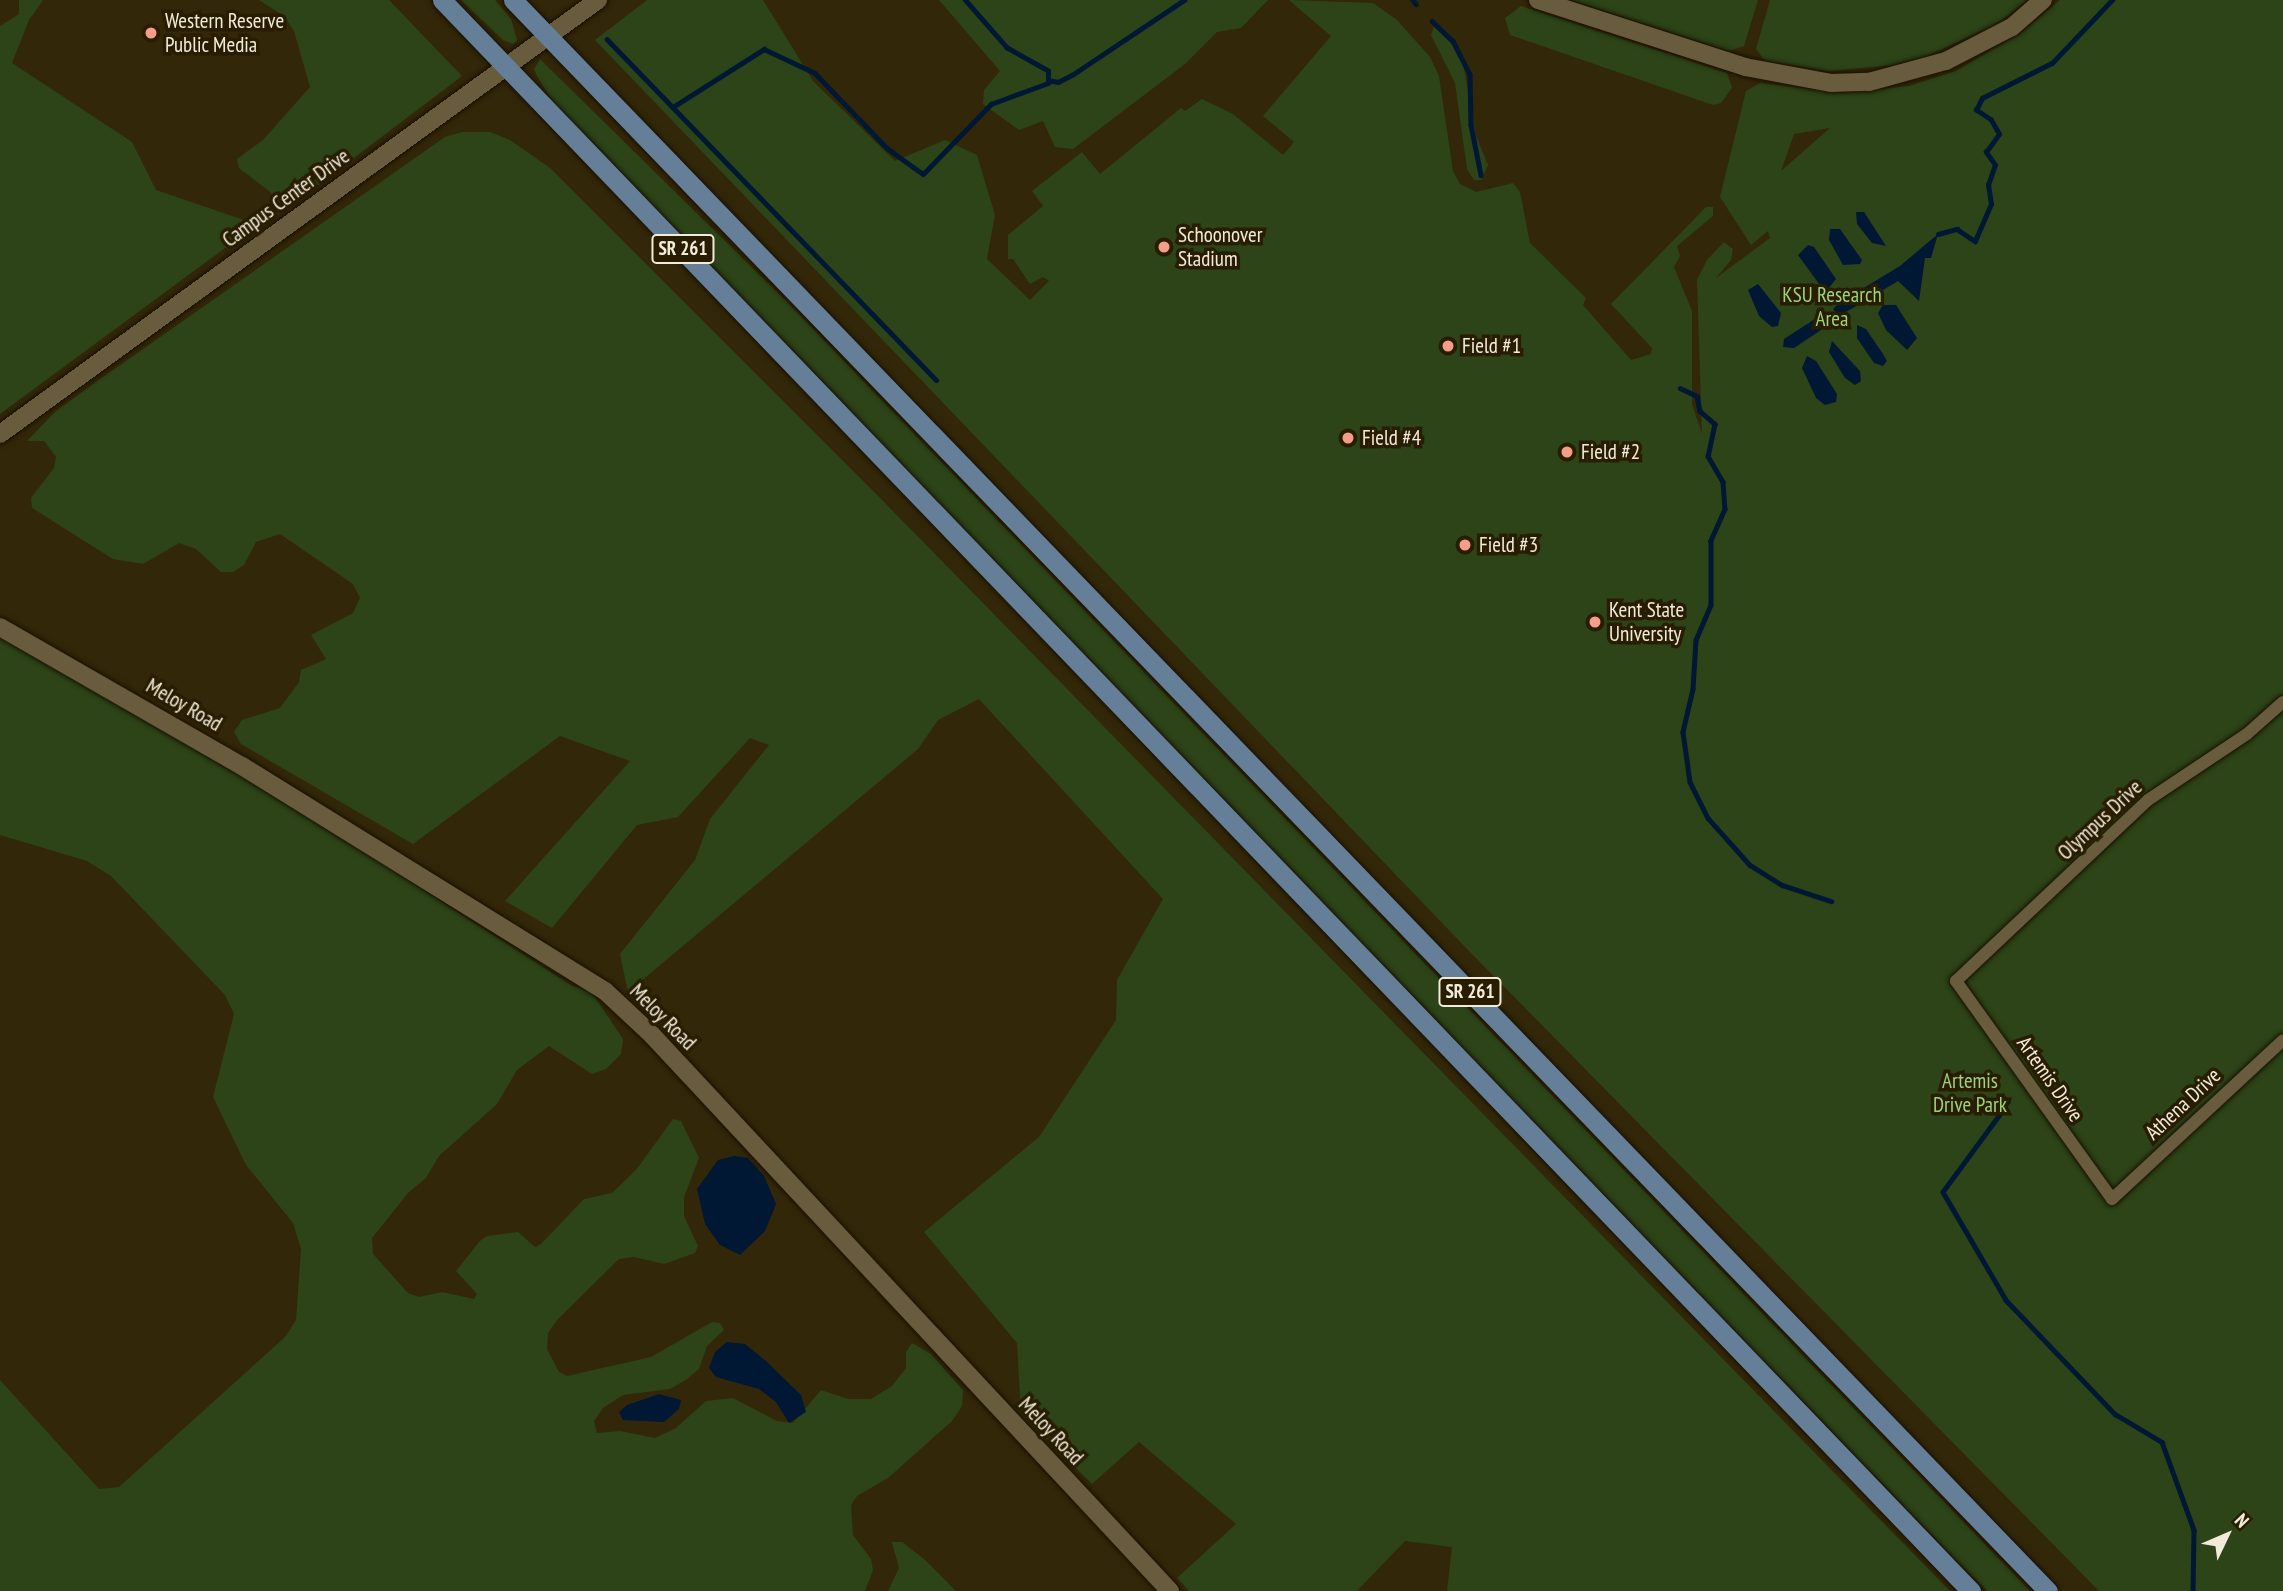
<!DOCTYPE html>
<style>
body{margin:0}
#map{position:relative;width:2283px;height:1591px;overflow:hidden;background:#332709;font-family:"PT Sans Narrow",sans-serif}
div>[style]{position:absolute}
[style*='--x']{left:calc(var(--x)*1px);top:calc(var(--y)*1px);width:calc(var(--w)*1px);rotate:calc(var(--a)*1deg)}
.green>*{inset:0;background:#2c4418}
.water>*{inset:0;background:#001833}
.stream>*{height:4.5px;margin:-2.25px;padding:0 2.25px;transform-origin:2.25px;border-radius:2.25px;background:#001833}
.roads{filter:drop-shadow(0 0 2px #181000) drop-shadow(0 0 2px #181000)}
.street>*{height:12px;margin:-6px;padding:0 6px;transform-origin:6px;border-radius:6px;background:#685b3e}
.secondary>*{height:18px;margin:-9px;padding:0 9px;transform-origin:9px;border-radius:9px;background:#685b3e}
.primary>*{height:19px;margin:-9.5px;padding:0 9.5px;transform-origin:9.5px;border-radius:9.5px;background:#647f97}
.dots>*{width:19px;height:19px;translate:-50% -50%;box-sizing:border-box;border:4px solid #281d01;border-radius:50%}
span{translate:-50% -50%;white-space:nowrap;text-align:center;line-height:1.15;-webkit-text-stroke:7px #281d01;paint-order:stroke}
.shield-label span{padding:2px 5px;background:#281d01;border:2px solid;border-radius:5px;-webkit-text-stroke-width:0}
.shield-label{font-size:19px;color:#f2ebda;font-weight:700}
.poi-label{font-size:21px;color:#f2ebda}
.left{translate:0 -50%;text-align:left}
.street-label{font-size:21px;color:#f2ebda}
.park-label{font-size:21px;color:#9ed476}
.north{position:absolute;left:2192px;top:1500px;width:70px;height:70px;-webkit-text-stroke:5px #281d01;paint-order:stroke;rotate:46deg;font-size:19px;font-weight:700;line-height:28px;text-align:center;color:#f2ebda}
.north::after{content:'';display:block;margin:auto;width:24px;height:32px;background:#f2ebda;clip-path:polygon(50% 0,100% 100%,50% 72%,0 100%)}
</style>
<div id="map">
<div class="green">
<div style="clip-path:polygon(19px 0,43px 0,29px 20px,12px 63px,132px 142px,156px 190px,244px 220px,244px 234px,0 414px,0 26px,19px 14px)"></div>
<div style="clip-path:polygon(259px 0,389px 0,462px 76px,284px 211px,269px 191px,239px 168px,237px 159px,263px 140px,310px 87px,294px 31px,284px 16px)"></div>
<div style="clip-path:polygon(461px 0,495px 0,511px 19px,517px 40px,513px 44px,503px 40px)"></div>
<div style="clip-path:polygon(evenodd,647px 0,763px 0,813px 81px,895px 161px,945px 140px,977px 155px,995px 215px,987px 259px,1030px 300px,1049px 281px,1043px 277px,1030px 284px,1013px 259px,1008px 259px,1008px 235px,1043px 206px,1032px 191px,1082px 152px,1100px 174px,1181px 108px,1185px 111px,1202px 99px,1233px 114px,1283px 155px,1294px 142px,1263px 116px,1331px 36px,1289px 0,1373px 3px,1397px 20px,1430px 57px,1439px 76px,1453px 171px,1460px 184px,1476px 192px,1513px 183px,1520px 192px,1530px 243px,1586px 298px,1583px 305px,1631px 360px,1651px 354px,1652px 348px,1611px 304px,1706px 207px,1713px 207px,1713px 216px,1677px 246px,1680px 256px,1674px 267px,1692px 311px,1692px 404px,1702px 434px,1697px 280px,1707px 260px,1724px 242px,1733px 249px,1731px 260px,1716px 278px,1770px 238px,1768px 231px,1751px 245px,1720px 197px,1746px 91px,1760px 83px,1841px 93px,1909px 86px,1956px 71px,2022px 32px,2060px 0,2283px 0,2283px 1591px,2099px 1591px,1467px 949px,595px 40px,647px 0,1830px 128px,1781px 171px,1794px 134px,1830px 128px)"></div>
<div style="clip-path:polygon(939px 0,1268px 0,1241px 28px,1217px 32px,1185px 64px,1073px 149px,1055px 147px,1043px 121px,1019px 130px,983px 104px,984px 90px,1000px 71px)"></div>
<div style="clip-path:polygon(1571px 0,1758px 0,1744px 46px,1729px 51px)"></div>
<div style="clip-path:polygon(1770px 0,2027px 0,1998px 23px,1927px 56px,1893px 65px,1829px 71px,1765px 61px,1756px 49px)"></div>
<div style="clip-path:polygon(1521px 6px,1727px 73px,1732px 88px,1721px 103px,1713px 105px,1510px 35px,1505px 18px)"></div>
<div style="clip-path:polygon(1434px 26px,1451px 40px,1463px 63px,1476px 136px,1488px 165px,1481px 180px,1474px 180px,1467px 169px,1455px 83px,1431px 35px)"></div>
<div style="clip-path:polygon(540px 59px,786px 301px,2030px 1591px,1988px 1591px,1953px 1557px,556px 107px,537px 76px,534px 69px)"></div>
<div style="clip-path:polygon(462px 132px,490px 132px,510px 140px,550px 168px,885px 503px,1950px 1591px,1447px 1591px,1452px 1547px,1405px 1541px,1357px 1591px,1189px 1591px,1177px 1578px,1236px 1524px,1139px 1442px,1092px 1484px,1021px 1414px,1017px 1343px,924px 1232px,1039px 1137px,1116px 1020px,1117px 980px,1163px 899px,979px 699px,938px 720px,918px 749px,628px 992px,620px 954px,695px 860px,710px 819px,769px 745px,750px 738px,678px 817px,637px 825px,552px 928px,505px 901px,630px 761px,560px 736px,413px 844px,241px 744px,234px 732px,242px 720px,280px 708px,299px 682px,301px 670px,326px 659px,311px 635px,353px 613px,360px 598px,353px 584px,280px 534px,256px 542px,244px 565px,233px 572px,221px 572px,196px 549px,179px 543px,143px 564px,113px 559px,32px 508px,31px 498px,54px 468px,56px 457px,44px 441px,27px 441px,56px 411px,106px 375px,445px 137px)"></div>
<div style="clip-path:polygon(0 635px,269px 790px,572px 986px,590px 990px,623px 1039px,621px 1054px,606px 1069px,592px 1074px,549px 1046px,517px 1070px,497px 1104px,439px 1156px,426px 1178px,408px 1193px,372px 1238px,373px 1254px,408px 1293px,419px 1297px,442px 1292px,474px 1299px,477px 1294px,456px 1271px,480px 1241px,487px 1236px,518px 1232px,535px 1247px,541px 1244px,584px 1199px,612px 1193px,636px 1170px,673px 1119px,681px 1121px,699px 1158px,684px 1197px,684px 1216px,698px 1246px,695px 1253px,664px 1264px,634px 1257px,619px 1259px,558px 1319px,548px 1333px,547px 1349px,559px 1372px,567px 1376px,651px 1357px,712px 1322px,720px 1323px,724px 1330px,707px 1346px,699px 1369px,687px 1379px,670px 1389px,623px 1395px,603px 1408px,594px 1421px,597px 1433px,620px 1431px,655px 1438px,676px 1428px,706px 1401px,733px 1398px,777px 1421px,793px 1423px,821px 1390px,848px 1399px,871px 1399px,892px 1386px,906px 1368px,906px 1352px,912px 1343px,931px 1354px,963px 1390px,962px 1406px,952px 1421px,888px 1478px,857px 1496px,851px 1505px,853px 1535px,871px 1559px,873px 1570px,865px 1591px,0 1591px,0 1380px,99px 1489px,119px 1487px,286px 1336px,296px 1320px,301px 1249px,293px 1223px,246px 1165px,213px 1097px,234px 1014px,225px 995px,111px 876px,87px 861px,0 835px)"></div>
<div style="clip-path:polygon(892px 1542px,902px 1542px,924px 1559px,956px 1591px,888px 1591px,899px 1568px)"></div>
</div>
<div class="water">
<div style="clip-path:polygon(1856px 212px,1864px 212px,1886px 246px,1872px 243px,1857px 224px)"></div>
<div style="clip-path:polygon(1830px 229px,1840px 229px,1862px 260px,1860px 264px,1843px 265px,1829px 240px)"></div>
<div style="clip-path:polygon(1938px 234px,1931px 258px,1925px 258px,1919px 301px,1898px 281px,1846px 312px,1836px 313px,1833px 309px,1839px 303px,1900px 266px)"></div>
<div style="clip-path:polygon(1808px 245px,1814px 247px,1836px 279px,1828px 289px,1822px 288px,1798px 255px)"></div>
<div style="clip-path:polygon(1758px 284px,1781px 313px,1778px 326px,1772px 327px,1759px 316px,1748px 290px)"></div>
<div style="clip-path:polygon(1883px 305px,1896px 305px,1917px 338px,1907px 350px,1886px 330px,1878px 313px)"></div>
<div style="clip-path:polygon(1818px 317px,1823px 317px,1827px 326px,1794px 348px,1783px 347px,1784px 339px)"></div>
<div style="clip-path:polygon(1857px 325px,1866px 329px,1883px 354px,1887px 361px,1883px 366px,1874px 363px,1857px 338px)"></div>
<div style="clip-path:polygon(1832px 341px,1860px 371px,1861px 381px,1855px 385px,1845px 378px,1829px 352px)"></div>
<div style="clip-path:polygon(1807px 356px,1816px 361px,1837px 394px,1836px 402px,1825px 405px,1816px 398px,1802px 368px)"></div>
<div style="clip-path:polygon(734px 1156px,748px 1158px,764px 1176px,776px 1204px,765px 1231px,740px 1255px,720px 1245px,705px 1224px,697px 1189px,718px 1160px)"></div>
<div style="clip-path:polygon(727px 1342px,745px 1344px,766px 1361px,801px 1395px,806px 1412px,789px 1423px,776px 1402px,759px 1389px,716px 1377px,709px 1368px,715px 1352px)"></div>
<div style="clip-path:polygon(659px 1394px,681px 1400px,679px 1409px,664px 1422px,623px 1420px,619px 1412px,627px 1405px)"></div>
</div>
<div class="stream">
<div style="--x:1413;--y:0;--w:5;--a:53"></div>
<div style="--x:1432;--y:21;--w:29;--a:44"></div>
<div style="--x:1453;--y:41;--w:37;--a:63"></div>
<div style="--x:1470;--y:74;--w:51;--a:88.9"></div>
<div style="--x:1471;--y:125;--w:51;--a:78.7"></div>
<div style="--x:607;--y:39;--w:474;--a:46"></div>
<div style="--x:1048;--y:80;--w:10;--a:11"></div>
<div style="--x:1058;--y:82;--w:16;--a:-27"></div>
<div style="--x:1072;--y:75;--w:135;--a:-33.8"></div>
<div style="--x:673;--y:107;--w:108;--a:-32.5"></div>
<div style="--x:764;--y:49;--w:56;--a:25.2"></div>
<div style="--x:815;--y:73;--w:104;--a:46.2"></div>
<div style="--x:887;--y:148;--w:44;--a:35.8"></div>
<div style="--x:923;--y:174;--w:98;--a:-45.8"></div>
<div style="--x:991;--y:104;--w:61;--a:-20.2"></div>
<div style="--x:1048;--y:83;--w:12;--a:-90"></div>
<div style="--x:1048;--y:71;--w:47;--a:-150.7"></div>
<div style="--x:1007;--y:48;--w:64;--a:-131.2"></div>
<div style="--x:1938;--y:234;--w:20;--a:-15"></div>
<div style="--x:1957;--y:229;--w:22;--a:34"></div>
<div style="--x:1975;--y:241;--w:40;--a:-66.6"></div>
<div style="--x:1991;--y:204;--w:19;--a:-99"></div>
<div style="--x:1988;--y:185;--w:21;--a:-71"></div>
<div style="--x:1995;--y:165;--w:16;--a:-125"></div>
<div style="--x:1986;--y:152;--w:22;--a:-54"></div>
<div style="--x:1999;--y:134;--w:16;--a:-120"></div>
<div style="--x:1991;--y:120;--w:18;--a:-146"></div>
<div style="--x:1976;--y:110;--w:13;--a:-63"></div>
<div style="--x:1982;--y:98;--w:78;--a:-26.6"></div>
<div style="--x:2052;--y:63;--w:87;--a:-46.4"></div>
<div style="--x:1680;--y:388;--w:19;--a:25"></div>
<div style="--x:1697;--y:396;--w:15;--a:79"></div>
<div style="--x:1700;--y:411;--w:20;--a:41"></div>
<div style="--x:1715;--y:424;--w:33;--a:102"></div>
<div style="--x:1708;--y:456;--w:30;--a:60"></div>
<div style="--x:1723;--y:482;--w:27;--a:86"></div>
<div style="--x:1725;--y:509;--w:35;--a:114"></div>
<div style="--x:1711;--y:541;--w:64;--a:90"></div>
<div style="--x:1711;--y:605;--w:38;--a:113"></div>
<div style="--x:1696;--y:640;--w:49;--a:93.5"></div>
<div style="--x:1693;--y:689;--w:44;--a:103.1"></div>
<div style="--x:1683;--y:732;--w:50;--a:82"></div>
<div style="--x:1690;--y:782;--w:40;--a:63.4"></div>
<div style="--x:1708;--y:818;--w:63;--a:48.2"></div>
<div style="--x:1750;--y:865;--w:38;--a:32"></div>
<div style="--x:1782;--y:885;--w:52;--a:18.1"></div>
<div style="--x:2004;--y:1098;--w:5;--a:37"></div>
<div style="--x:2008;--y:1101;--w:13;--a:119"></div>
<div style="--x:2002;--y:1112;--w:99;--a:126.4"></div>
<div style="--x:1943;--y:1192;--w:125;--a:59.7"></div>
<div style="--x:2006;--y:1300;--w:158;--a:46.3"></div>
<div style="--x:2115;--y:1414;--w:55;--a:30.8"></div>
<div style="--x:2162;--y:1442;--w:94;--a:70"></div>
<div style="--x:2194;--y:1530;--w:61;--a:90.9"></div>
</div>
<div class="roads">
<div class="street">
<div style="--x:2283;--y:702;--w:48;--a:138.4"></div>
<div style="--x:2247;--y:734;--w:119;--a:146.3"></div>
<div style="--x:2148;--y:800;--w:264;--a:136.7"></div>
<div style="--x:1956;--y:981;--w:268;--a:54.4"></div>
<div style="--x:2112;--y:1199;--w:233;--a:-42.9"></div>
</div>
<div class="secondary">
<div style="--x:1538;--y:0;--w:218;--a:17.9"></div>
<div style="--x:1745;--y:67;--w:87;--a:10.5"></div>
<div style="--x:1831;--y:83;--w:38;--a:-2"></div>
<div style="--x:1869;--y:82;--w:80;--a:-15.3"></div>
<div style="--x:1946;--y:61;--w:74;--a:-27.3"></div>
<div style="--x:2012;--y:27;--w:41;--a:-41.1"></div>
<div style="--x:0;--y:434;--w:739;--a:-35.97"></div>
<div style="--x:0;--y:627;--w:279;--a:29.9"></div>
<div style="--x:242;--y:766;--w:427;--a:31.8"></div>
<div style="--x:605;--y:991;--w:64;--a:43.1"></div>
<div style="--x:652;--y:1035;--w:760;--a:47.03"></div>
</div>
<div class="primary">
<div style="--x:442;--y:0;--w:2207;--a:46.14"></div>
<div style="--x:513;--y:0;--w:2211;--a:46.03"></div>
</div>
</div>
<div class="dots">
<div style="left:151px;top:33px;background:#f49e89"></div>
<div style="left:1164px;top:247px;background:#f49e89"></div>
<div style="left:1448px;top:346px;background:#f49e89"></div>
<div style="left:1348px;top:438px;background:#f49e89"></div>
<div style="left:1567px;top:452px;background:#f49e89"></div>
<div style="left:1465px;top:545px;background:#f49e89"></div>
<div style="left:1595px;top:622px;background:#f49e89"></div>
</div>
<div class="shield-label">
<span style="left:683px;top:249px">SR 261</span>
<span style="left:1470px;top:992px">SR 261</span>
</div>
<div class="poi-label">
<span class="left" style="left:165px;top:33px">Western Reserve<br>Public Media</span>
<span class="left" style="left:1178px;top:247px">Schoonover<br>Stadium</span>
<span class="left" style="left:1462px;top:346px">Field #1</span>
<span class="left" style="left:1362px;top:438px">Field #4</span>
<span class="left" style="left:1581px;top:452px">Field #2</span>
<span class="left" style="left:1479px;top:545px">Field #3</span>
<span class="left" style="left:1609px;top:622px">Kent State<br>University</span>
</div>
<div class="street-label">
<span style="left:286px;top:198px;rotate:-36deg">Campus Center Drive</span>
<span style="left:184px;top:705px;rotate:30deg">Meloy Road</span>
<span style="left:2100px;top:820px;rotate:-43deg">Olympus Drive</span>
<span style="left:663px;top:1017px;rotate:45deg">Meloy Road</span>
<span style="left:2050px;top:1079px;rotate:55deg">Artemis Drive</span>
<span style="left:2183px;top:1104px;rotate:-43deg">Athena Drive</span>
<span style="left:1051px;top:1431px;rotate:47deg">Meloy Road</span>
</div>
<div class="park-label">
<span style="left:1832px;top:307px">KSU Research<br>Area</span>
<span style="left:1970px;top:1093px">Artemis<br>Drive Park</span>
</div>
<div class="north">N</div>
</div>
